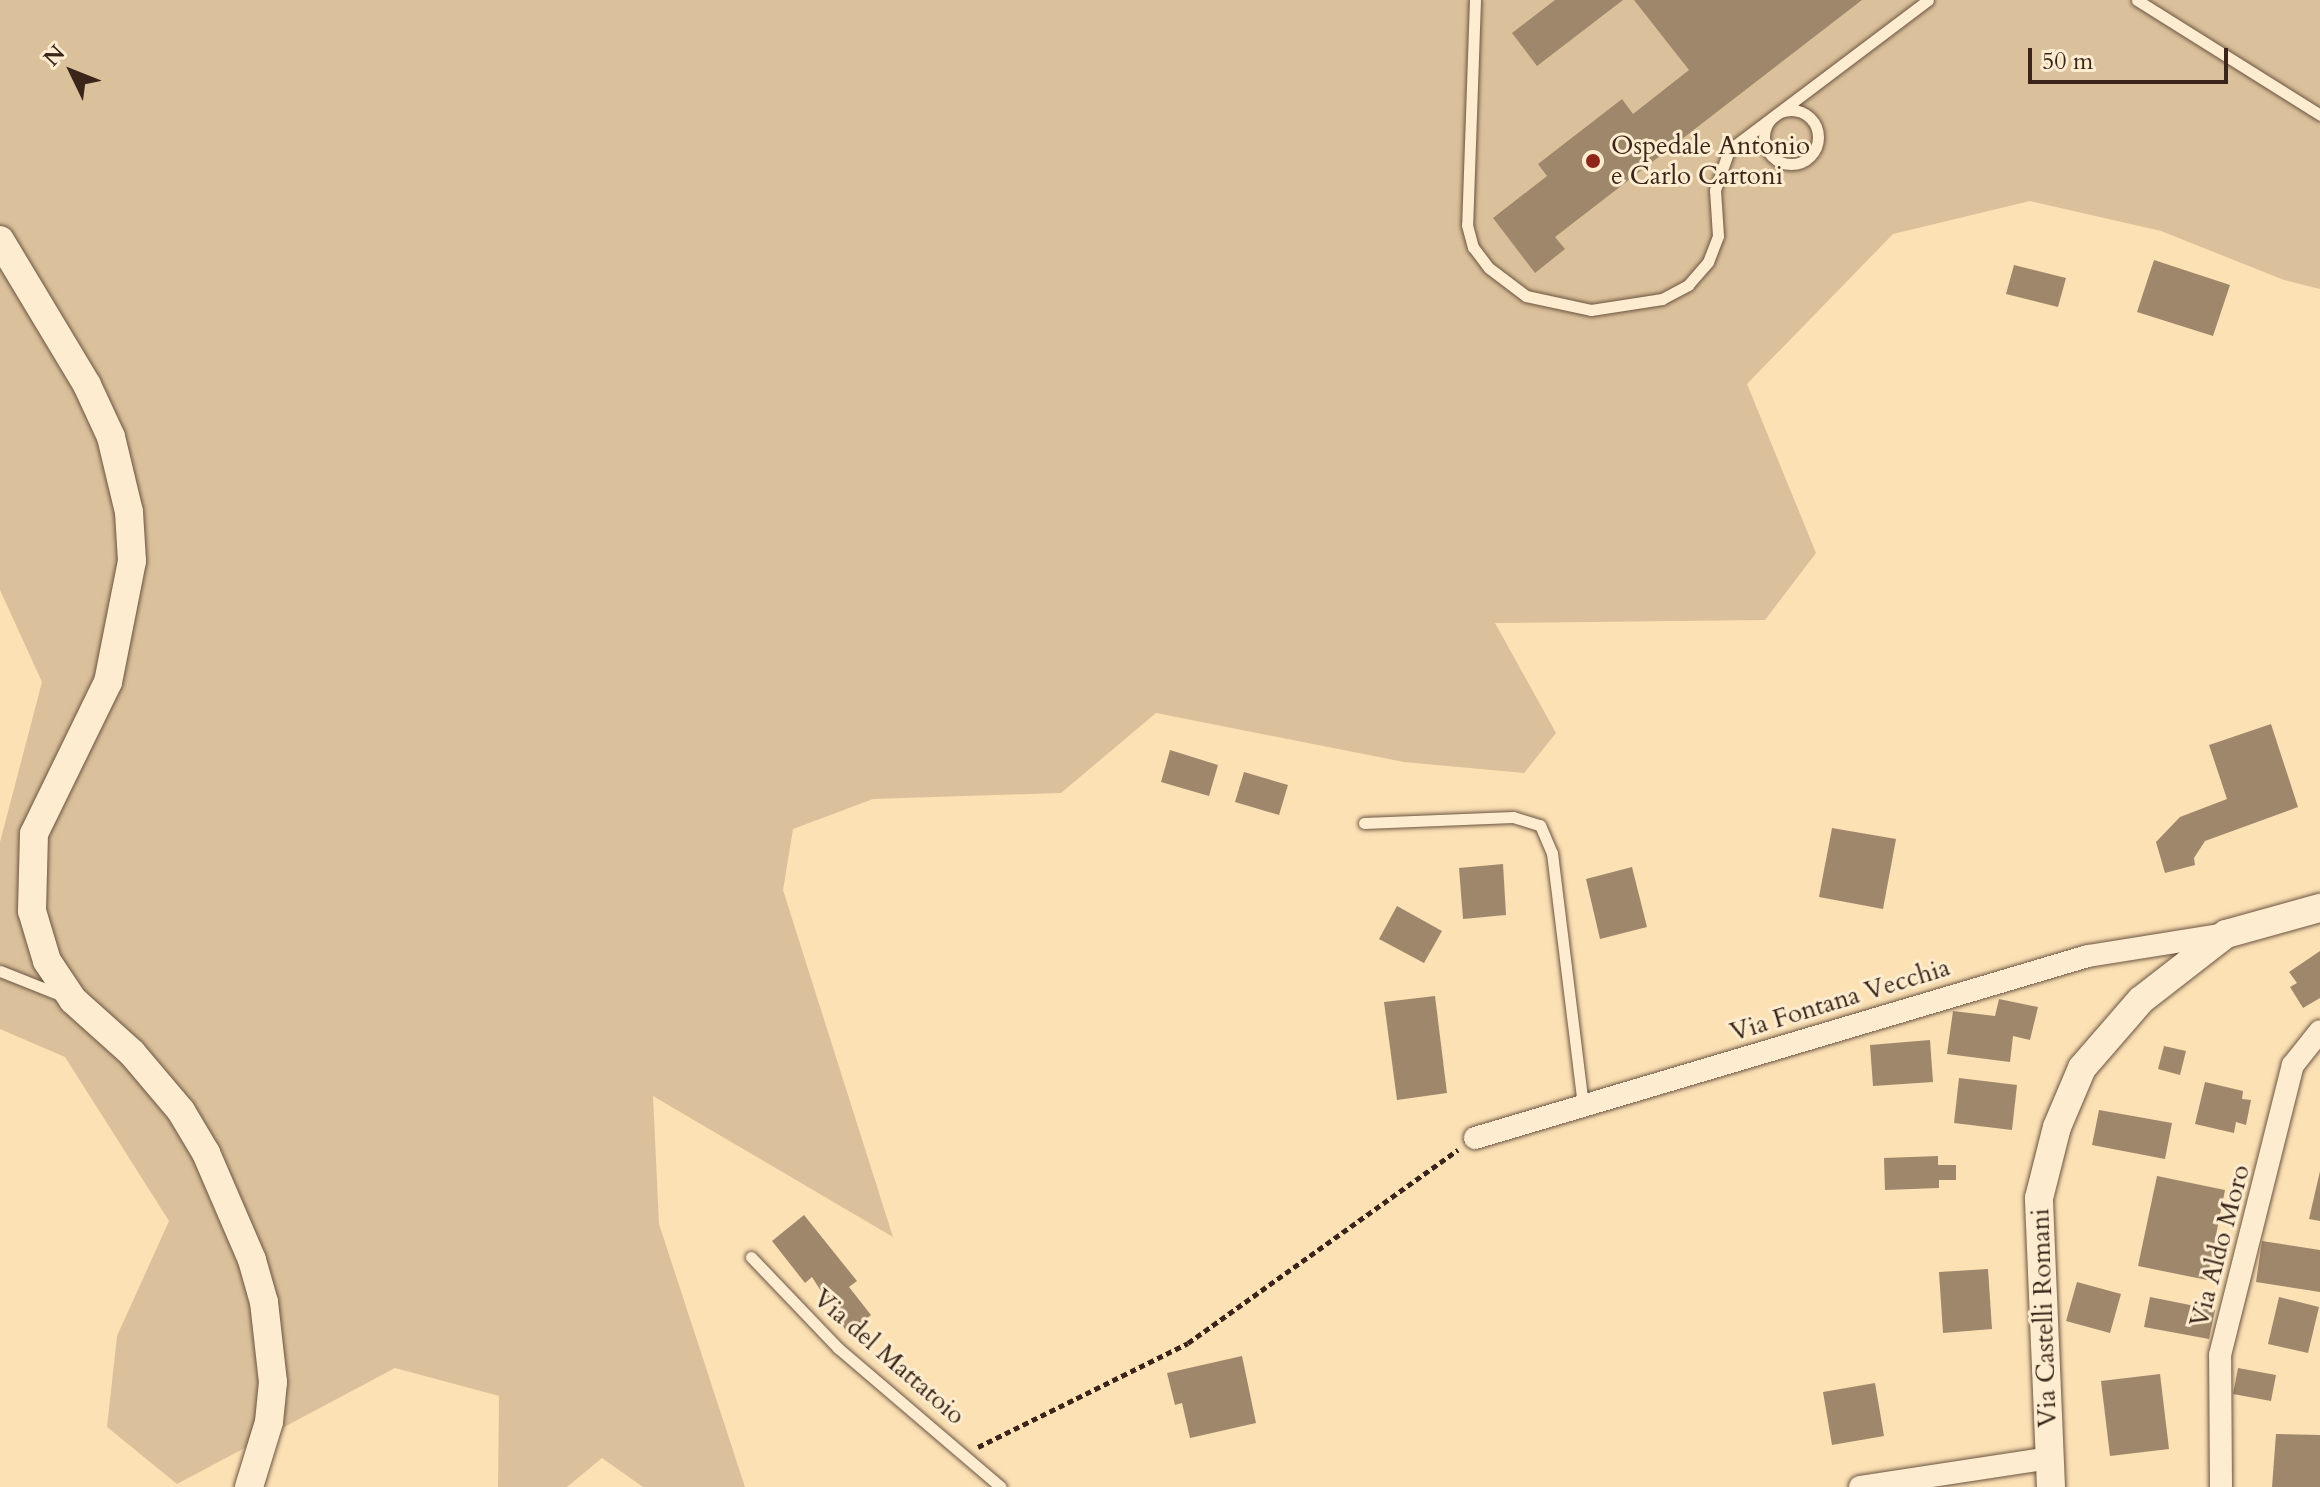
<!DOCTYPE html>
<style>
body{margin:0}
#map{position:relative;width:2320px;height:1487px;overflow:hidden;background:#fce1b5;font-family:Cardo,serif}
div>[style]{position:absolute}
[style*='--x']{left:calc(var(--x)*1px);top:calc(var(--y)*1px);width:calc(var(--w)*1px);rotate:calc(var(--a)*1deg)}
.green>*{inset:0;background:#dbc19b}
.building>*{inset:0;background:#9f876b}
.path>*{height:5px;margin-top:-2.5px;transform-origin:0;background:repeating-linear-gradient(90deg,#3b251a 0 6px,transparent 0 10px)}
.roads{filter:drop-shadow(0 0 2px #6b5441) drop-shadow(0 0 2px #6b5441)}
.service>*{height:11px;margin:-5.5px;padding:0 5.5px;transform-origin:5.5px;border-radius:5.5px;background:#fdeccf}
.service>.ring{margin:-5.5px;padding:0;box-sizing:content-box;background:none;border:11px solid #fdeccf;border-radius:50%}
.minor>*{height:22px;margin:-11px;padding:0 11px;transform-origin:11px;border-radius:11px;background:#fdeccf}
.tertiary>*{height:28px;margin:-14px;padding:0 14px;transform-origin:14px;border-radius:14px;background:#fdeccf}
.dots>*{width:22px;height:22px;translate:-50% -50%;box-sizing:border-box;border:4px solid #fdeccf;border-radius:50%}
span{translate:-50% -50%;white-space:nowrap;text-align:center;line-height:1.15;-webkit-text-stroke:6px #fdeccf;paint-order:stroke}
.poi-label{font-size:26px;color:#3b251a}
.left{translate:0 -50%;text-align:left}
.street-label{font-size:26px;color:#3b251a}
.north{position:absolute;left:32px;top:32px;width:80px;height:80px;-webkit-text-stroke:6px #fdeccf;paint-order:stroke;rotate:313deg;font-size:22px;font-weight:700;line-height:32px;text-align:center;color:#3b251a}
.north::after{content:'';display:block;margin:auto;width:28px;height:36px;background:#3b251a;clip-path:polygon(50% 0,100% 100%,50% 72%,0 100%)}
.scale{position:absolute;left:2028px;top:48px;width:200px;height:36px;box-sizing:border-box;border:4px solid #3b251a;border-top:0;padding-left:10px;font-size:24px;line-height:28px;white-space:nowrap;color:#3b251a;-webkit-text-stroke:6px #fdeccf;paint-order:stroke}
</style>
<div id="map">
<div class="green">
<div style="clip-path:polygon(0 0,2320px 0,2320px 289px,2284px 280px,2161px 231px,2030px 201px,1893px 234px,1747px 384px,1816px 553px,1765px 620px,1495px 623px,1556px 733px,1524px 773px,1404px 762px,1156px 713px,1061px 793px,873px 799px,793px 829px,783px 890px,893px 1237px,653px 1096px,659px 1224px,745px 1487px,643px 1487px,602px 1458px,567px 1487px,498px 1487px,499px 1396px,395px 1368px,177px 1484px,107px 1427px,117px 1336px,169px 1221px,65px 1057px,0 1029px,0 842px,42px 682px,0 590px)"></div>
</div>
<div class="building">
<div style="clip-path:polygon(1555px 0,1623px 0,1537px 66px,1512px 33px)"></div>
<div style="clip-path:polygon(1634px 0,1862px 0,1555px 237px,1565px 249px,1535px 273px,1493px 218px,1547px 176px,1538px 164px,1622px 99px,1633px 114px,1689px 70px)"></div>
<div style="clip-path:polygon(2154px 260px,2230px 285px,2213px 336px,2137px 312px)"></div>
<div style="clip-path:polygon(2014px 265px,2066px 278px,2058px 307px,2006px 294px)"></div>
<div style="clip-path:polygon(2271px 724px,2298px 807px,2205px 841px,2194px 858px,2195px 865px,2165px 873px,2156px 842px,2180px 817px,2227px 799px,2209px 745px)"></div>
<div style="clip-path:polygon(1170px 750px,1218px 765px,1209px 796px,1161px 782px)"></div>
<div style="clip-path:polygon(1244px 772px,1288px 785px,1279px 815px,1235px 802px)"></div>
<div style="clip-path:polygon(1832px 828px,1896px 839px,1883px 909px,1819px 897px)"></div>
<div style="clip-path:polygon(1503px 864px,1506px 915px,1463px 919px,1459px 868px)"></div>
<div style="clip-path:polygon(1632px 867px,1647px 927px,1600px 939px,1586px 879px)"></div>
<div style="clip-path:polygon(1397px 906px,1442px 931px,1424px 963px,1379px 939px)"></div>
<div style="clip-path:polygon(2320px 951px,2320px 998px,2303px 1008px,2290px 987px,2297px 983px,2289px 972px)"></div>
<div style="clip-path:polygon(1435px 996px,1447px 1093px,1397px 1100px,1384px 1002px)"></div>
<div style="clip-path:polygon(1999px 999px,2038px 1007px,2030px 1040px,2013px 1036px,2010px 1062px,1947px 1054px,1953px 1011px,1995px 1016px)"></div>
<div style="clip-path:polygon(1930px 1040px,1933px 1082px,1873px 1086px,1870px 1045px)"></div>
<div style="clip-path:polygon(2164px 1046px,2186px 1051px,2180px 1075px,2158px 1069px)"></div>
<div style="clip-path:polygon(1959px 1078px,2017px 1085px,2012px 1130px,1954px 1123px)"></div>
<div style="clip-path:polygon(2205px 1082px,2243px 1091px,2242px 1099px,2251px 1100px,2246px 1125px,2236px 1122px,2234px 1133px,2195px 1124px)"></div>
<div style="clip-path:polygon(2099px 1110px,2172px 1123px,2165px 1159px,2092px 1145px)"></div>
<div style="clip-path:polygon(1938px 1156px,1938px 1165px,1956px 1165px,1956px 1180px,1939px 1180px,1939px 1188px,1885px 1190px,1884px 1158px)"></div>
<div style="clip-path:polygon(2320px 1171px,2320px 1221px,2309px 1219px)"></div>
<div style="clip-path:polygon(2157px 1176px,2225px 1190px,2207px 1280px,2138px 1266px)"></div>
<div style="clip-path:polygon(804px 1215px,857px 1281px,849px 1287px,871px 1315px,848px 1334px,812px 1277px,805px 1283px,772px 1241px)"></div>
<div style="clip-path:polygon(2262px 1241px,2320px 1250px,2320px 1292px,2256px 1282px)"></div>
<div style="clip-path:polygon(1988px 1269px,1992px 1329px,1943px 1333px,1939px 1272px)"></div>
<div style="clip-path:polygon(2077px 1282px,2121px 1294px,2110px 1333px,2066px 1321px)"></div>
<div style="clip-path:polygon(2150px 1297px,2215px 1310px,2209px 1339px,2144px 1327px)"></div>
<div style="clip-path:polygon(2279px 1297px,2319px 1307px,2308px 1353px,2268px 1344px)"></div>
<div style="clip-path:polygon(1242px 1356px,1256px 1423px,1190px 1438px,1182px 1403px,1175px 1405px,1167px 1373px)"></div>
<div style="clip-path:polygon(2238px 1368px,2276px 1375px,2271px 1401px,2233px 1394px)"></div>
<div style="clip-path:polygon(2160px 1374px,2169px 1449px,2110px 1456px,2101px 1381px)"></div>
<div style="clip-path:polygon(1875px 1383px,1884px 1436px,1832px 1445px,1823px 1392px)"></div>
<div style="clip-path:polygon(2276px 1434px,2320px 1435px,2320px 1487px,2272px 1487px)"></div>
</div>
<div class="path">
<div style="--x:978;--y:1447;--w:234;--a:-26.3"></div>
<div style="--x:1188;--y:1343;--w:332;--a:-35.6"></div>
</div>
<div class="roads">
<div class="service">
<div style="--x:1475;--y:0;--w:225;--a:92"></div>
<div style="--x:1467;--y:225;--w:23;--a:75"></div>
<div style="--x:1473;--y:247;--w:26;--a:53"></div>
<div style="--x:1489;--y:268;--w:46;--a:37.1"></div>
<div style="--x:1526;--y:296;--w:66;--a:12.2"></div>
<div style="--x:1591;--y:310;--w:72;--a:-8.8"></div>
<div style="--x:1662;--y:299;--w:30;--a:-28"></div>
<div style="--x:1688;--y:285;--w:30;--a:-49"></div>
<div style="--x:1708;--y:262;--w:28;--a:-69"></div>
<div style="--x:1718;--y:236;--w:46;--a:-93.7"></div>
<div style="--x:1715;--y:190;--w:42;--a:-70.7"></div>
<div style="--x:1729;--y:150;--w:249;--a:-37"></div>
<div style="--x:2137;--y:0;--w:216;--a:32.1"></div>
<div class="ring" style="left:1764px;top:110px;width:43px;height:43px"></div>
<div style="--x:1364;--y:823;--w:149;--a:-2.3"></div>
<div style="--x:1513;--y:817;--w:28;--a:17"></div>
<div style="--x:1540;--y:825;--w:30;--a:67"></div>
<div style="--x:1552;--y:853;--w:255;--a:83"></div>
<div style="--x:0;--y:971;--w:68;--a:21.6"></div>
<div style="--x:751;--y:1257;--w:126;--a:46.3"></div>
<div style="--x:838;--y:1348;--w:214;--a:40.5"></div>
</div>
<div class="minor">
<div style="--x:1475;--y:1138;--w:639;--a:-16.54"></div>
<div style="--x:2088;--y:956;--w:139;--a:-9.1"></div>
<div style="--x:1860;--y:1487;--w:192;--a:-8.7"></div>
<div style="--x:2221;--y:1487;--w:132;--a:-90.4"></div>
<div style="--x:2220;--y:1355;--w:299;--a:-75.9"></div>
<div style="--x:2293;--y:1065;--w:43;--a:-51.5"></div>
</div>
<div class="tertiary">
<div style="--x:0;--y:240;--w:169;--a:59"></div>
<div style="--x:87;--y:385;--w:57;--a:65.2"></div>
<div style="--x:111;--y:437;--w:77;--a:76.5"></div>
<div style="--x:129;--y:512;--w:49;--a:86.5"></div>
<div style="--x:132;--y:561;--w:123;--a:101.2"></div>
<div style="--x:108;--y:682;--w:169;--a:116"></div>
<div style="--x:34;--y:834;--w:77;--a:91.5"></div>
<div style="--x:32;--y:911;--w:52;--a:73.3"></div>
<div style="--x:47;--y:961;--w:47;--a:56.3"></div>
<div style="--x:73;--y:1000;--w:79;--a:41.9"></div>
<div style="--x:132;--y:1053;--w:76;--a:49.8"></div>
<div style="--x:181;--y:1111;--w:49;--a:59.2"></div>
<div style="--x:206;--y:1153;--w:116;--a:66.7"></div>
<div style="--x:252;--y:1260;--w:44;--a:74.1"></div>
<div style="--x:264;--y:1302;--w:81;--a:83.6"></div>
<div style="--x:273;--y:1382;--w:40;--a:95.7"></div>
<div style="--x:269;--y:1422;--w:68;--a:107.1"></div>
<div style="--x:2051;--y:1487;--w:289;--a:-92.4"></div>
<div style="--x:2039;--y:1198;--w:73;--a:-75.8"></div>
<div style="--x:2057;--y:1127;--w:64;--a:-67"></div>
<div style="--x:2082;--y:1068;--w:90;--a:-49.1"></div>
<div style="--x:2141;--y:1000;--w:108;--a:-37.8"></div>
<div style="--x:2226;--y:934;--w:98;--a:-15.5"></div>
</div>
</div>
<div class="dots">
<div style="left:1593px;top:161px;background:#8f2418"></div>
</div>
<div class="poi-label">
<span class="left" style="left:1611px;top:161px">Ospedale Antonio<br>e Carlo Cartoni</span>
</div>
<div class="street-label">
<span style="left:1840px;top:1000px;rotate:-17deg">Via Fontana Vecchia</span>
<span style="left:2220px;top:1246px;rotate:-75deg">Via Aldo Moro</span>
<span style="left:2044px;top:1318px;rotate:-92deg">Via Castelli Romani</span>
<span style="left:889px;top:1357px;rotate:41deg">Via del Mattatoio</span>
</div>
<div class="north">N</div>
<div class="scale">50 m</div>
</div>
